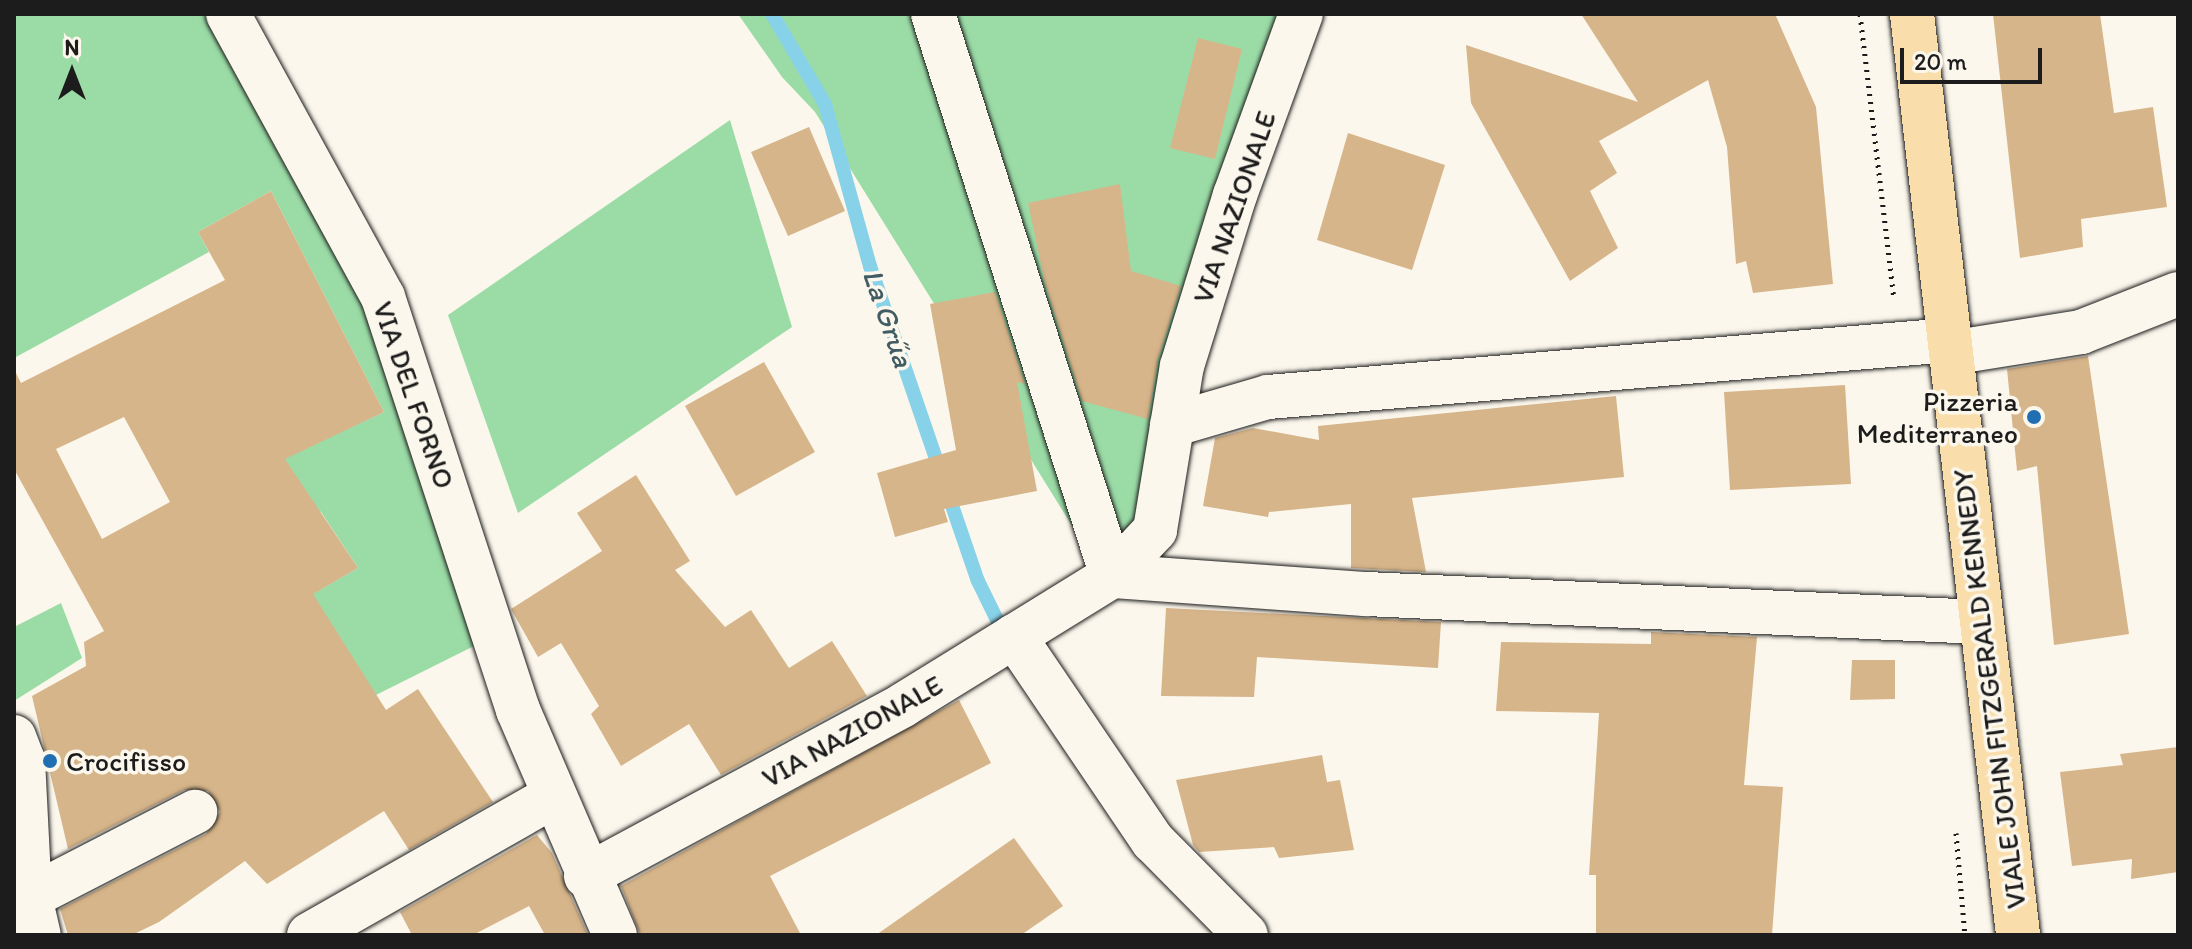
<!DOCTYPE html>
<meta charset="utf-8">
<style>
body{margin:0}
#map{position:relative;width:2192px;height:949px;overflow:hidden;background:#fbf7ec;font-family:Itim,sans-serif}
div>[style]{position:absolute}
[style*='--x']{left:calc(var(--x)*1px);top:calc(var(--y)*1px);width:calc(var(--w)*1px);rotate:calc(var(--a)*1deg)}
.green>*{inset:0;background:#9bdca6}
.stream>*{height:14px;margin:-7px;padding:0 7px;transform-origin:7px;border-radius:7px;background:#87d2e8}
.building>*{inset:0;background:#d7b58a}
.path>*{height:5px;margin-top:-2.5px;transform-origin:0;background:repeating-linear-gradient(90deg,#1c1c1c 0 2px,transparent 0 8px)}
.roads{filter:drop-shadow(0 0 2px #1c1c1c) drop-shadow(0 0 2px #1c1c1c)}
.minor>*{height:44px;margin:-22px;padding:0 22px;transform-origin:22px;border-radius:22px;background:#fbf7ec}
.major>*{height:44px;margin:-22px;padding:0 22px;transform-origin:22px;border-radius:22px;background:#f9deab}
.dots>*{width:22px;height:22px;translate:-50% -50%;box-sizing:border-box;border:4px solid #fbf7ec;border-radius:50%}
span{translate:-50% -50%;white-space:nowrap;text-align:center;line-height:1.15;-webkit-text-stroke:7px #fbf7ec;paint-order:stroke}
.street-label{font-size:28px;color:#1c1c1c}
.poi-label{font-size:28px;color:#1c1c1c}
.right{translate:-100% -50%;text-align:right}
.left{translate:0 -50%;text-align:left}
.water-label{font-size:30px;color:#415c63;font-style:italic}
.frame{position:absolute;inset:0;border:16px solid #1c1c1c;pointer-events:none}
.north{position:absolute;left:32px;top:32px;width:80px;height:80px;-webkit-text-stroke:6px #fbf7ec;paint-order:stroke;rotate:0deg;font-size:22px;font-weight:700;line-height:32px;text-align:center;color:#1c1c1c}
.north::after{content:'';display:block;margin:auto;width:28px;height:36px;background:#1c1c1c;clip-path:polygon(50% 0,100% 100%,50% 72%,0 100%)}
.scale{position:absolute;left:1900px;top:48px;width:142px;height:36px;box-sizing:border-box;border:4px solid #1c1c1c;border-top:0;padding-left:10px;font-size:24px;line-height:28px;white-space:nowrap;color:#1c1c1c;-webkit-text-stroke:6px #fbf7ec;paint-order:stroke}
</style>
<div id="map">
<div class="green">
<div style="clip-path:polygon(14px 14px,219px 14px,372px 301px,478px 644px,376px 695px,307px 597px,358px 568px,321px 512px,256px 471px,384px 412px,271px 191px,198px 232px,209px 252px,16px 357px)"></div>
<div style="clip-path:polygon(738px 14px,929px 14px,1102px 574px,815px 112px,782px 77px)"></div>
<div style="clip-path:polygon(939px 14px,1289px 14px,1156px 475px,1115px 560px)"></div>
<div style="clip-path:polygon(730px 120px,792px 327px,518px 513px,448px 315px)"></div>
<div style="clip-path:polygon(61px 603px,82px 658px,14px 701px,14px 627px)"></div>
</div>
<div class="stream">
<div style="--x:772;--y:14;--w:104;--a:59.5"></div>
<div style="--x:825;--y:104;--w:168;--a:74.5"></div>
<div style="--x:870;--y:266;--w:333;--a:71.1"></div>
<div style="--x:978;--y:581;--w:50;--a:63.9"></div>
</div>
<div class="building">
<div style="clip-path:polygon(1581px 14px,1775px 14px,1816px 107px,1833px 284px,1753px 293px,1746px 261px,1736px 264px,1727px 147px,1708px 80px,1599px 141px,1617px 173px,1590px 191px,1618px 248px,1570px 281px,1471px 103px,1466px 45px,1638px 102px)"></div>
<div style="clip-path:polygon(1993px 14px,2100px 14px,2114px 113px,2153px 107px,2167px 207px,2081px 219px,2083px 247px,2020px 258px)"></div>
<div style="clip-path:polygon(1198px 38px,1242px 49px,1215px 159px,1170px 148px)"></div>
<div style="clip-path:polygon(809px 127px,845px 211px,788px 236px,751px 152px)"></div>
<div style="clip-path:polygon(1348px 133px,1445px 165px,1412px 270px,1317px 240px)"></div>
<div style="clip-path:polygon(1120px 184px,1131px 271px,1181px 286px,1158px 359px,1148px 419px,1082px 401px,1045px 283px,1028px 203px)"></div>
<div style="clip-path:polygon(evenodd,271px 191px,384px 412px,285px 459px,358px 568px,313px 594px,386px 710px,418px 689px,493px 802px,409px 850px,384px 811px,267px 884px,245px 861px,159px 922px,132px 935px,68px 935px,60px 909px,206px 834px,220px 812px,208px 791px,184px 790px,68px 849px,32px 696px,86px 666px,84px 642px,104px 631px,14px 469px,14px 369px,21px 383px,225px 280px,198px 232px,271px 191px,124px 417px,170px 502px,102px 539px,56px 449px,124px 417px)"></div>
<div style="clip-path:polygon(995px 292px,1025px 384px,1017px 382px,1037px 491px,944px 509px,948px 522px,895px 537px,877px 473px,956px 450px,930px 304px)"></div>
<div style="clip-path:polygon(2088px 356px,2129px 634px,2054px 645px,2037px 466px,2017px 471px,2007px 369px)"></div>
<div style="clip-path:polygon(764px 362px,815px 452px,736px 496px,685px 406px)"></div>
<div style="clip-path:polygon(1845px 385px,1851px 484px,1730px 490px,1724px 392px)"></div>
<div style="clip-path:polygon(1616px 396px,1624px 477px,1412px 498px,1426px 572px,1351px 568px,1351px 504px,1269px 512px,1268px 517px,1203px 506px,1215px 438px,1253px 428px,1319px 440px,1318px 426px)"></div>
<div style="clip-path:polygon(636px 475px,690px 561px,675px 570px,725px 627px,751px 610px,789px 668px,832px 641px,867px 696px,721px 775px,689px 724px,621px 766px,591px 714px,599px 706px,561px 643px,538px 657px,511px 609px,602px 551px,577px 513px)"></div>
<div style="clip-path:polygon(1166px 608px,1441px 622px,1438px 668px,1257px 657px,1254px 697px,1161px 696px)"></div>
<div style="clip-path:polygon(1651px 632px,1757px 637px,1744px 785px,1783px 787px,1772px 935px,1596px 935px,1596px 875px,1589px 875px,1599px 713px,1496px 711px,1501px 642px,1651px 644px)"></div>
<div style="clip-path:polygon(1852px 660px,1895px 660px,1895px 699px,1850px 700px)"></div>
<div style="clip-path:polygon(959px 700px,991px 763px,770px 876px,801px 935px,640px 935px,621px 886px)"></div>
<div style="clip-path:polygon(2178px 747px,2178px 872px,2131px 879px,2132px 859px,2072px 866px,2060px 772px,2123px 765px,2120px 754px)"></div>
<div style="clip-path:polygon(1322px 755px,1327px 782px,1340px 780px,1354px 850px,1279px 858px,1274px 847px,1199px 852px,1193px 845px,1176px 780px)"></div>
<div style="clip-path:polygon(537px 835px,552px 853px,588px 935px,545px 935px,529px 906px,473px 935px,412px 935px,400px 912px)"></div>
<div style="clip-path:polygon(1014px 838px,1063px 906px,1021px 935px,876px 935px)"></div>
</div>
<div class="path">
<div style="--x:1860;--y:14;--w:287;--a:83.2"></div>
<div style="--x:1956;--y:833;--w:102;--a:85"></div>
</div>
<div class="roads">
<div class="minor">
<div style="--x:228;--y:14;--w:323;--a:61.3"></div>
<div style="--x:383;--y:297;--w:435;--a:71.9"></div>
<div style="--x:518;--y:710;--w:245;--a:66.7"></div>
<div style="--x:933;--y:14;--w:590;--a:72.33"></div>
<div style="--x:1112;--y:576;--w:255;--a:4.1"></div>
<div style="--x:1366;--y:594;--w:616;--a:2.61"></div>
<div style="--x:1950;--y:353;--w:133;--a:-9.1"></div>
<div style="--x:2081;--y:332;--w:104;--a:-21.4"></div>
<div style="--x:1172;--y:425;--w:100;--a:-16.3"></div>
<div style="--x:1268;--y:397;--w:683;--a:-4.78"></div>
<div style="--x:1014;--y:636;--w:248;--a:55.9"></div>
<div style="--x:1153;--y:841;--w:132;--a:45.3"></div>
<div style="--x:14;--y:737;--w:25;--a:69"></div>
<div style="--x:23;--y:760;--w:137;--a:87.1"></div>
<div style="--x:30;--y:897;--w:39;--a:77"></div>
<div style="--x:586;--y:876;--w:360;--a:-28.3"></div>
<div style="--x:903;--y:705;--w:246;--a:-31.7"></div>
<div style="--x:1112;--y:576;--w:63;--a:-46.9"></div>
<div style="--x:1155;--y:530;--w:166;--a:-80.7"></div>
<div style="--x:1182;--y:366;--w:179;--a:-72.8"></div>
<div style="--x:1235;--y:195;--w:193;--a:-70"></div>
<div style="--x:30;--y:897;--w:186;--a:-27.3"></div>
<div style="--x:309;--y:935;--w:279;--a:-29.6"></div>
</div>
<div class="major">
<div style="--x:1912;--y:14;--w:927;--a:83.43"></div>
</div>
</div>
<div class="dots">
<div style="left:2034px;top:417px;background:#1f6fb2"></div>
<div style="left:50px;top:761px;background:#1f6fb2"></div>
</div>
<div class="street-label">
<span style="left:1234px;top:207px;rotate:-71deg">VIA NAZIONALE</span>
<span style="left:414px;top:395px;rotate:71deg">VIA DEL FORNO</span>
<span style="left:1989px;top:689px;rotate:-97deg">VIALE JOHN FITZGERALD KENNEDY</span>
<span style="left:852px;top:731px;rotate:-29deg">VIA NAZIONALE</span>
</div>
<div class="poi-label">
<span class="right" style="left:2018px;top:417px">Pizzeria<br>Mediterraneo</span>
<span class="left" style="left:66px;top:761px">Crocifisso</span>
</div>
<div class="water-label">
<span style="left:888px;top:318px;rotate:71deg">La Grűa</span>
</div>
<div class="frame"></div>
<div class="north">N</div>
<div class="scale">20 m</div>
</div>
